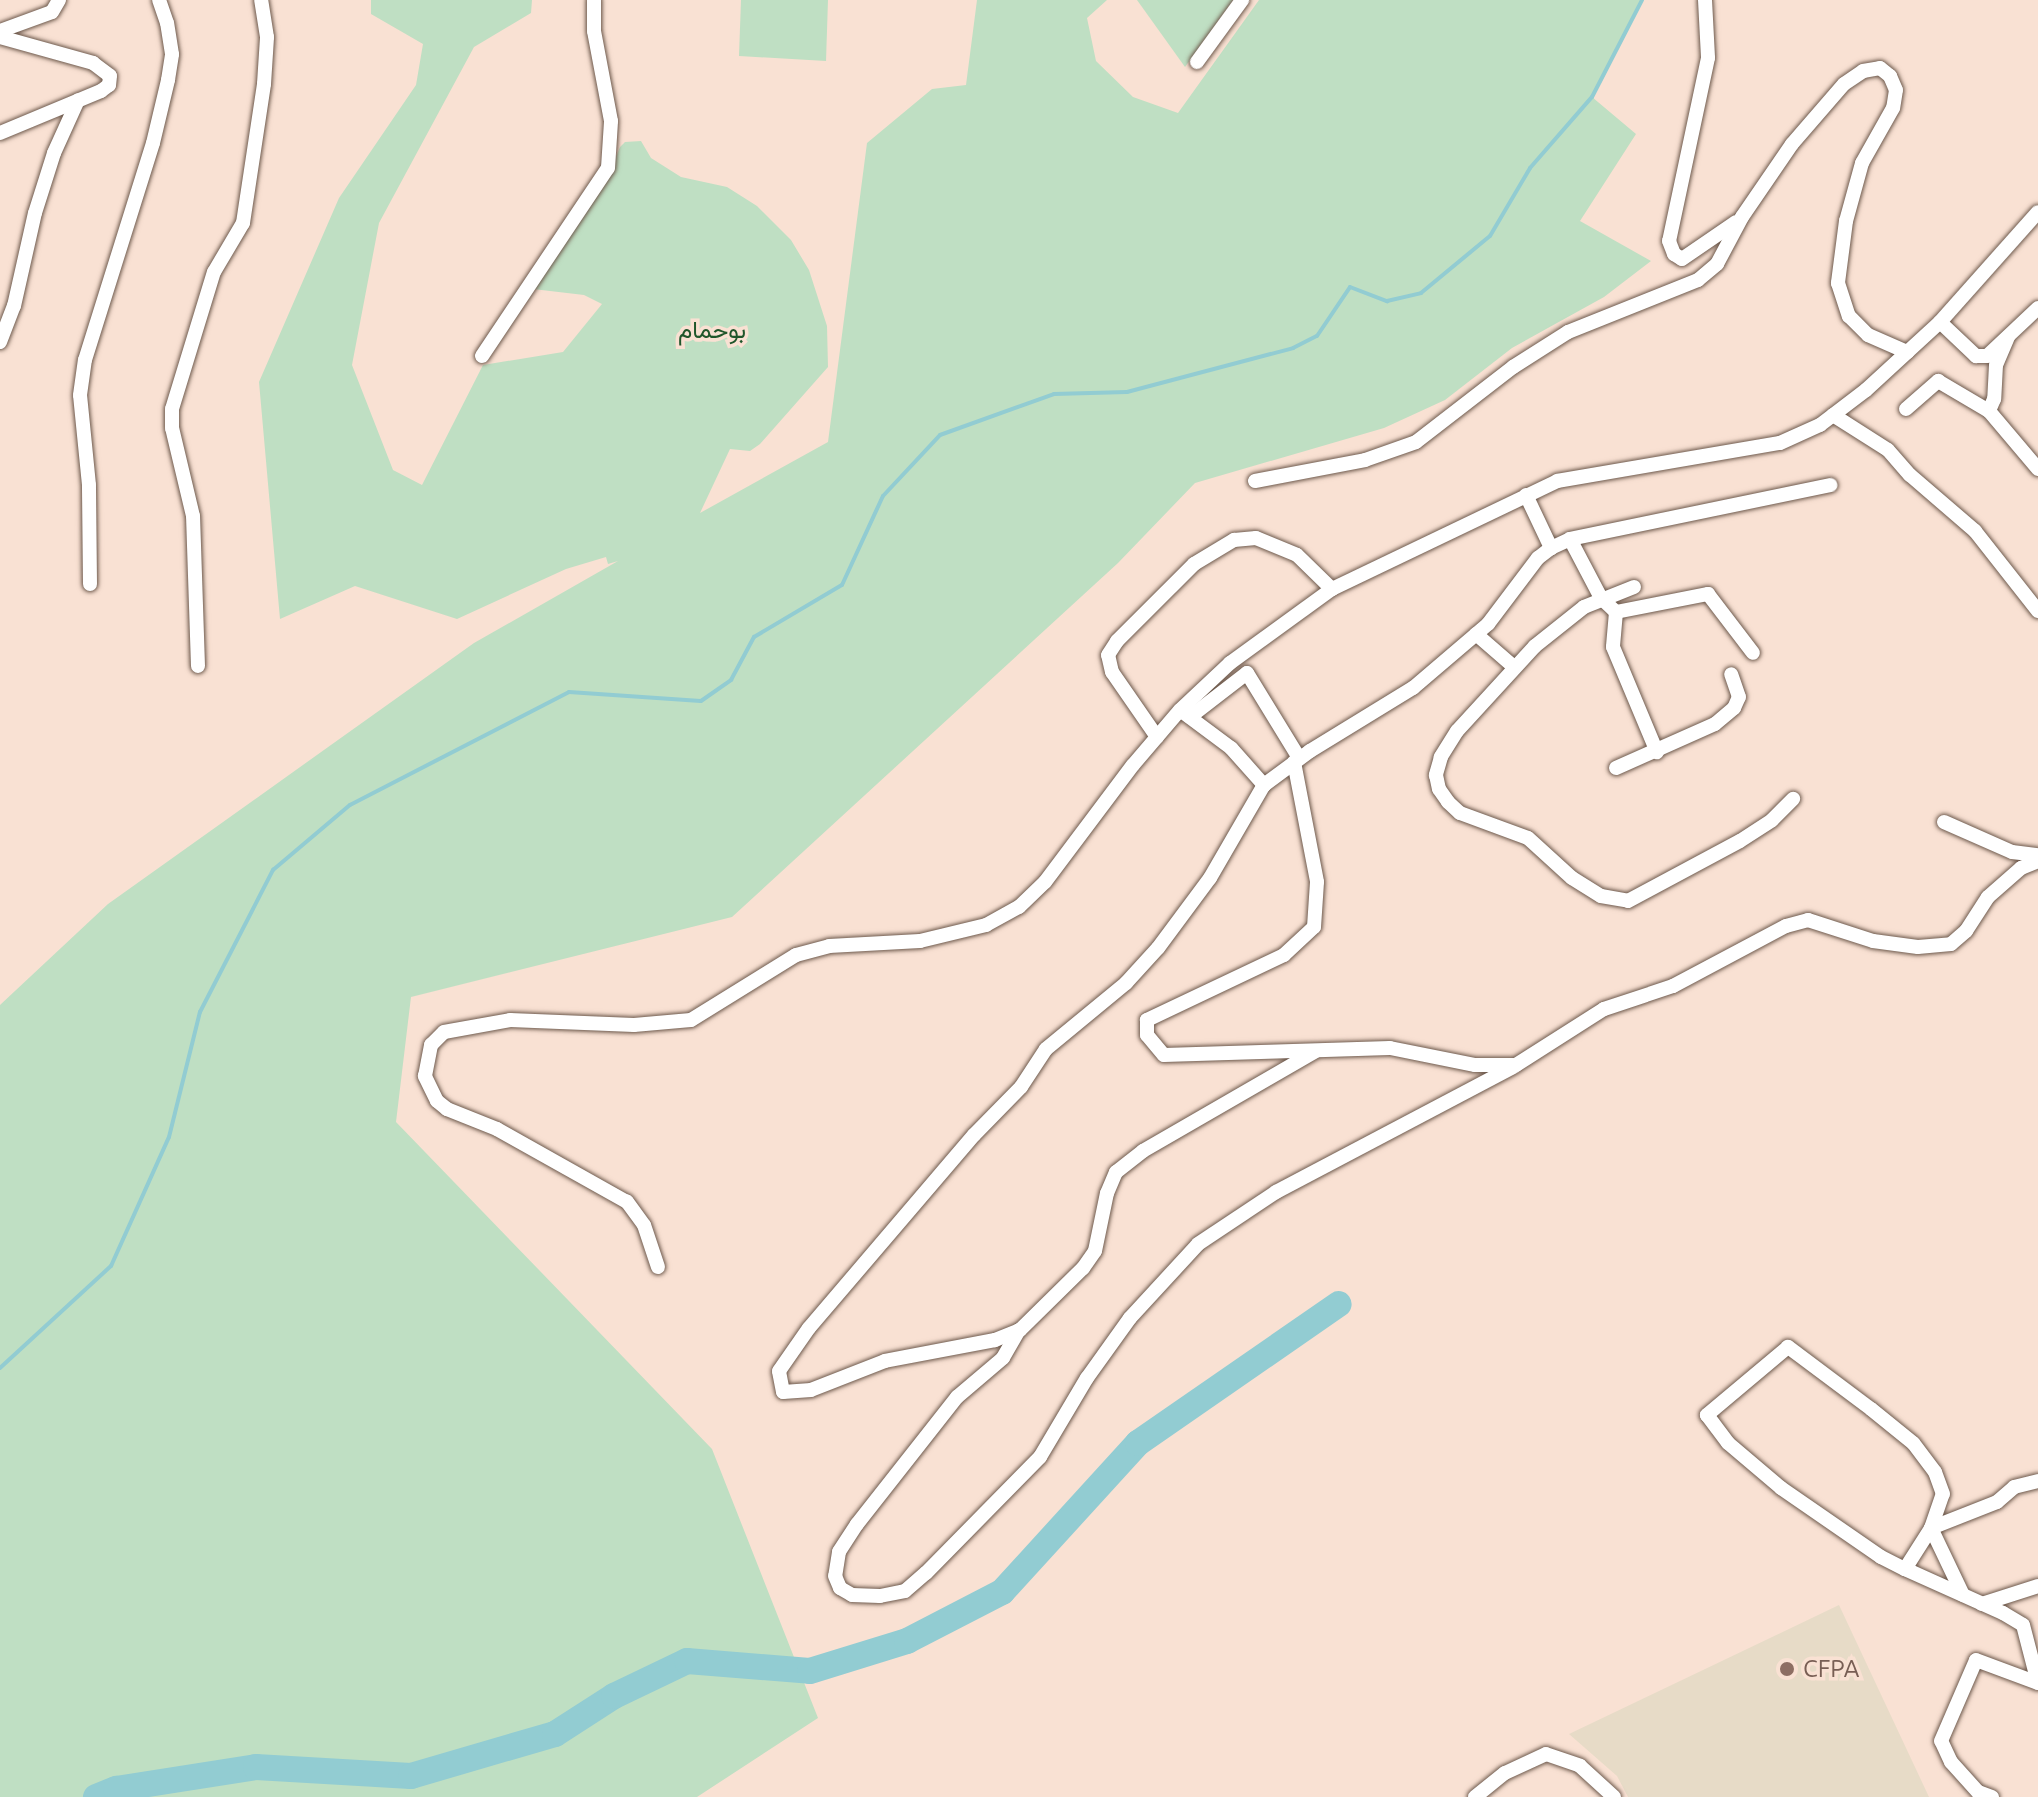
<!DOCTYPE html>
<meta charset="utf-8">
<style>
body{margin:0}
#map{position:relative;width:2038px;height:1797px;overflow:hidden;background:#f9e1d3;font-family:Ubuntu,Vazirmatn,sans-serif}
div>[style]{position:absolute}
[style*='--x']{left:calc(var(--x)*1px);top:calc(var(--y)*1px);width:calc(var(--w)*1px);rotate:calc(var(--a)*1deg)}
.education>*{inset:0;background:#e7dbc7}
.green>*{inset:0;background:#bfdfc3}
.stream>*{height:4px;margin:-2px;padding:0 2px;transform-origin:2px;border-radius:2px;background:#92ccd2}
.river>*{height:26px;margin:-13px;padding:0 13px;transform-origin:13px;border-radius:13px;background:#92ccd2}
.roads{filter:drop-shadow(0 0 2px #6d594c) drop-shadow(0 0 2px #6d594c)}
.street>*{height:14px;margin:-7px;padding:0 7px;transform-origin:7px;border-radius:7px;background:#fff}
.dots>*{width:22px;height:22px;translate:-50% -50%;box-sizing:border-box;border:4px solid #f9e1d3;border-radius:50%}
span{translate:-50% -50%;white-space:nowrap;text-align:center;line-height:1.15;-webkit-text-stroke:7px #f9e1d3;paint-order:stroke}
.park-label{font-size:24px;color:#20562b}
.education-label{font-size:24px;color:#785e54}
.left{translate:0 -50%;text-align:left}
</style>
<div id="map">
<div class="education">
<div style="clip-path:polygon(1839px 1605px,1929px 1797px,1628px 1797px,1617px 1776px,1569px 1734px)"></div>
</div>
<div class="green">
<div style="clip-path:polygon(371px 0,532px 0,531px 13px,474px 47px,379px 223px,352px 365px,393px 470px,422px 485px,483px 365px,563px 352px,602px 304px,584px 295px,533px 289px,605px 184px,620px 147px,625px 142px,641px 141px,651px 158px,681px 177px,727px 187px,757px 206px,791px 240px,809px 270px,827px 326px,828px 367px,760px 444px,750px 451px,730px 449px,700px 513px,828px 442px,867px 143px,932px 89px,966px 85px,977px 0,1107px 0,1087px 18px,1096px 61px,1133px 97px,1178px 113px,1259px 0,1642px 0,1592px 97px,1636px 134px,1580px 221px,1651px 261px,1604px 297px,1512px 348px,1445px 400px,1384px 428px,1195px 483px,1118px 563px,732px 917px,411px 997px,396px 1122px,712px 1449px,818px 1718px,697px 1797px,0 1797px,0 1005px,108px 904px,474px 643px,618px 561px,608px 564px,606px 557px,566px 569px,457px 619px,355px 586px,280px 619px,259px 382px,339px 198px,416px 85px,423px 44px,371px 14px)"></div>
<div style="clip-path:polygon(741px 0,828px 0,826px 61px,739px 56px)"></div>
<div style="clip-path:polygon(1137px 0,1233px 0,1185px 67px)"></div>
</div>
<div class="stream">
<div style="--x:0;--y:1368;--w:151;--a:-42.6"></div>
<div style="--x:111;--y:1266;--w:141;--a:-65.8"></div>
<div style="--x:169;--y:1137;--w:129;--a:-76.1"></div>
<div style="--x:200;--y:1012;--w:160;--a:-62.8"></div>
<div style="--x:273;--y:870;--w:101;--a:-40.2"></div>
<div style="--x:350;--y:805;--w:246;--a:-27.3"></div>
<div style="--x:569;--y:692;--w:132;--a:3.9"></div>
<div style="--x:701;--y:701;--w:37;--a:-35"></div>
<div style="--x:731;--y:680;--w:49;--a:-61.9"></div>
<div style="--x:754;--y:637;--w:102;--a:-30.6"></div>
<div style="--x:842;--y:585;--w:98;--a:-65.3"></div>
<div style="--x:883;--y:496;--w:83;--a:-46.9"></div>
<div style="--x:940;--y:435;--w:121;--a:-19.8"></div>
<div style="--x:1054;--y:394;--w:73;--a:-1.6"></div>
<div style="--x:1127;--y:392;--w:172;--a:-14.8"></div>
<div style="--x:1293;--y:348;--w:27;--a:-27"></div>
<div style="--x:1317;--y:336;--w:59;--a:-56"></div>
<div style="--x:1350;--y:287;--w:40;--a:21"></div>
<div style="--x:1387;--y:301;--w:35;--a:-13"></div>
<div style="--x:1421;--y:293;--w:89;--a:-39.6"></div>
<div style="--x:1490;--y:236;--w:79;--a:-59.5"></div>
<div style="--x:1530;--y:168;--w:94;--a:-48.9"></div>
<div style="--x:1592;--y:97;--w:109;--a:-62.7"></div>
</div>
<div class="river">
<div style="--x:96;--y:1797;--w:22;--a:-22"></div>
<div style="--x:116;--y:1789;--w:142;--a:-8.9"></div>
<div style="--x:256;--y:1767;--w:155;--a:3.3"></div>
<div style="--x:411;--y:1776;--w:150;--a:-16.3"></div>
<div style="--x:555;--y:1734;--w:70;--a:-32.8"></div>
<div style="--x:614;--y:1696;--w:81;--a:-25.6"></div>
<div style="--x:687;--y:1661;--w:123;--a:4.6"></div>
<div style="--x:810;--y:1671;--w:102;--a:-17.2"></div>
<div style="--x:907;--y:1641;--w:107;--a:-27.3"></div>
<div style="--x:1002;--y:1592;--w:202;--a:-47.6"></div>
<div style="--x:1138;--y:1443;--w:244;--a:-34.7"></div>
</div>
<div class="roads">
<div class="street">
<div style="--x:1705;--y:0;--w:58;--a:87"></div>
<div style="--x:1708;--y:58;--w:187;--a:102"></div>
<div style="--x:1669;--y:241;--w:14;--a:69"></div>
<div style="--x:1674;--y:254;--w:9;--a:32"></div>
<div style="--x:1682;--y:259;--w:65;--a:-34.4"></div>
<div style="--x:0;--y:31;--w:55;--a:-20.1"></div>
<div style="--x:52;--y:12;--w:14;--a:-60"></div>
<div style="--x:0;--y:37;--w:97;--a:15.6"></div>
<div style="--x:93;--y:63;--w:21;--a:37"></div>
<div style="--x:110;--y:76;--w:9;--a:96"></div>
<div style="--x:109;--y:85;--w:10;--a:143"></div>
<div style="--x:101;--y:91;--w:109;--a:157.4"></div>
<div style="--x:1197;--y:62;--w:77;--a:-54"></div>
<div style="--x:1940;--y:322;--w:50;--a:43.4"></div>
<div style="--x:1976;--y:356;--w:11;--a:0"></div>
<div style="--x:1987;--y:356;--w:70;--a:-43.3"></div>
<div style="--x:2008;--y:337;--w:30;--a:113"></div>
<div style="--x:1996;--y:365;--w:34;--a:93"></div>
<div style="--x:1994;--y:399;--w:13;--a:113"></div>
<div style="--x:1989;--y:411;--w:76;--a:49.8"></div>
<div style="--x:0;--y:342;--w:39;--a:-69"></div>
<div style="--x:14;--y:306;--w:95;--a:-77.3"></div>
<div style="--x:35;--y:213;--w:63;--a:-72.4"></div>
<div style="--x:54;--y:153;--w:58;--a:-65.6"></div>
<div style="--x:482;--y:356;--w:226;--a:-56.2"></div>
<div style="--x:608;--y:168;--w:47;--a:-86.3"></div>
<div style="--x:611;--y:121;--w:92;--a:-100.7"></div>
<div style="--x:594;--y:31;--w:31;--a:-90"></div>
<div style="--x:1906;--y:409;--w:43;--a:-41.2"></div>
<div style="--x:1938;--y:381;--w:59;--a:30.5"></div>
<div style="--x:1833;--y:415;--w:65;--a:32.5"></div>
<div style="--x:1888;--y:450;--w:33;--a:49"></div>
<div style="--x:1910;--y:475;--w:86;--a:40.7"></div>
<div style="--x:1975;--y:531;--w:102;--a:51.8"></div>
<div style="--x:1255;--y:481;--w:112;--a:-10.8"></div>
<div style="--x:1365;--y:460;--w:54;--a:-19.4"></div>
<div style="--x:1416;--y:442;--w:123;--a:-37.7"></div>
<div style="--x:1513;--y:367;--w:65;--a:-32.5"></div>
<div style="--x:1568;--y:332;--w:140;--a:-21.8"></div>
<div style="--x:1698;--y:280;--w:25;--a:-40"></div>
<div style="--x:1717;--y:264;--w:53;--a:-62"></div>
<div style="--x:1742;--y:217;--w:88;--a:-55.6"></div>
<div style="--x:1792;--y:144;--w:79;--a:-49.1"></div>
<div style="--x:1844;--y:84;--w:23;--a:-34"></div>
<div style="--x:1863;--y:71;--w:17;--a:-10"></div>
<div style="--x:1880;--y:68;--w:13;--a:39"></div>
<div style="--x:1890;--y:76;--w:15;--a:67"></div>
<div style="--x:1896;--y:90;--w:18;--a:99"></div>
<div style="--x:1893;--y:108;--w:63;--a:119.4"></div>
<div style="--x:1862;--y:163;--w:60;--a:105.4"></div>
<div style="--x:1846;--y:221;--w:63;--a:97.4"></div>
<div style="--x:1838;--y:283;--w:35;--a:72"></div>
<div style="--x:1849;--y:316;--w:27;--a:45"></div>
<div style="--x:1868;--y:335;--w:43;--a:23.6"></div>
<div style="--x:1526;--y:495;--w:59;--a:64.7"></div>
<div style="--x:1570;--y:539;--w:67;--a:62.3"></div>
<div style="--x:1601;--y:598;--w:21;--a:43"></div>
<div style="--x:1616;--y:612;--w:35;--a:95"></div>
<div style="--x:1613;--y:647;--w:114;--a:67.3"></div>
<div style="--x:90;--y:584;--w:99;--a:-90.6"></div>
<div style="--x:89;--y:485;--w:90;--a:-95.7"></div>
<div style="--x:80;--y:395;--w:35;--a:-82"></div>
<div style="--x:85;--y:360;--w:227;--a:-72.6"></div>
<div style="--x:153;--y:143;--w:65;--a:-76.6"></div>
<div style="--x:168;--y:80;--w:26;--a:-81"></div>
<div style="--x:172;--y:54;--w:31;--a:-99"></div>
<div style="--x:167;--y:23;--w:24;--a:-109"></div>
<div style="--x:1634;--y:587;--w:54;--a:158.2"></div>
<div style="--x:1584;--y:607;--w:63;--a:141.5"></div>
<div style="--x:1535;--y:646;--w:115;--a:132.5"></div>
<div style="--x:1457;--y:731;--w:31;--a:122"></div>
<div style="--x:1441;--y:757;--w:19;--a:106"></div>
<div style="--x:1436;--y:775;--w:14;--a:78"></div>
<div style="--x:1439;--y:789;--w:16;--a:55"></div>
<div style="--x:1448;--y:802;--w:16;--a:43"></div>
<div style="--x:1460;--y:813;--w:72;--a:20.2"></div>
<div style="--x:1528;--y:838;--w:59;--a:42.3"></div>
<div style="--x:1572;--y:878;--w:34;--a:32"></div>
<div style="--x:1601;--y:896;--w:27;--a:10"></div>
<div style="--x:1628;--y:901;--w:127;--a:-28.2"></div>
<div style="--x:1740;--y:841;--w:38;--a:-33"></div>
<div style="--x:1772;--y:820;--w:30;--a:-45"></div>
<div style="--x:1616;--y:612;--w:94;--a:-11.1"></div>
<div style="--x:1708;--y:594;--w:74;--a:52.7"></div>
<div style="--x:1476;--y:634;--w:50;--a:41"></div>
<div style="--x:198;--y:666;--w:150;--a:-91.9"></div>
<div style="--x:193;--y:516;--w:90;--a:-103.4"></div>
<div style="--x:172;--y:428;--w:19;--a:-90"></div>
<div style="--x:172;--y:409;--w:143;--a:-73"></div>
<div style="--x:214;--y:272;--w:57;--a:-59.4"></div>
<div style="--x:243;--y:223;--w:141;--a:-81.4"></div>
<div style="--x:264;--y:84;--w:47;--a:-86.3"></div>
<div style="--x:267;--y:37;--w:37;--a:-99"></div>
<div style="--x:1184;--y:713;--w:59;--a:36.7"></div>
<div style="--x:1231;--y:748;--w:50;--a:48.3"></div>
<div style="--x:1190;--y:717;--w:72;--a:-37.7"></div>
<div style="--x:1247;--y:673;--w:100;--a:58.5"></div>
<div style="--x:1157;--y:737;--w:79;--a:-124.7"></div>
<div style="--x:1112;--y:672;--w:17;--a:-103"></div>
<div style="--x:1108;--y:655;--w:17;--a:-57"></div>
<div style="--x:1117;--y:641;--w:109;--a:-45"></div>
<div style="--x:1194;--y:564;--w:47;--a:-31"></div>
<div style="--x:1234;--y:540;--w:22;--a:-5"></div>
<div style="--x:1256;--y:538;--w:44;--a:22.5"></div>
<div style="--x:1297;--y:555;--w:49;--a:44.2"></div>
<div style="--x:1294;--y:762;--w:122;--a:79.1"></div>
<div style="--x:1317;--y:882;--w:45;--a:93.8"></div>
<div style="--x:1314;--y:927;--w:41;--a:137"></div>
<div style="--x:1284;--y:955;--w:152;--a:154.6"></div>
<div style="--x:1147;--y:1020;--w:15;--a:90"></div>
<div style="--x:1147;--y:1035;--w:26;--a:50"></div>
<div style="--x:1164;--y:1055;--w:226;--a:-1.8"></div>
<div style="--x:1390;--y:1048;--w:87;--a:11.3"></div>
<div style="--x:1475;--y:1065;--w:41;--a:0"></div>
<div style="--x:1516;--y:1065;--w:104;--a:-32.5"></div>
<div style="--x:1604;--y:1009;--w:73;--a:-18.4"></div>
<div style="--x:1673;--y:986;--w:128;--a:-28"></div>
<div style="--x:1786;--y:926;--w:23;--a:-15"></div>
<div style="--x:1808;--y:920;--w:68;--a:17.9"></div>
<div style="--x:1873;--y:941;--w:45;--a:7.6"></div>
<div style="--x:1918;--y:947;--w:33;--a:-5"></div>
<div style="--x:1951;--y:944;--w:20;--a:-41"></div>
<div style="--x:1966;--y:931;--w:40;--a:-57.1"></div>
<div style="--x:1988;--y:897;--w:44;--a:-41.3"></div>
<div style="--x:2021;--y:868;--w:18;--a:-22"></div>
<div style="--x:1616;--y:768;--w:108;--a:-24"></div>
<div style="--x:1715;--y:724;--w:25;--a:-40"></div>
<div style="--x:1734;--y:708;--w:12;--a:-66"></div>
<div style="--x:1739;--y:697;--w:24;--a:-109"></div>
<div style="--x:1944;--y:822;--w:74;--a:23.8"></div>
<div style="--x:2012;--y:852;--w:26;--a:7"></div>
<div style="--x:1316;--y:1051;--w:200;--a:150"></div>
<div style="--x:1143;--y:1151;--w:34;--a:142"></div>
<div style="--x:1116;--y:1172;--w:23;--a:113"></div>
<div style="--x:1107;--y:1193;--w:59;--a:101.7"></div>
<div style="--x:1095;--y:1251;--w:21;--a:125"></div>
<div style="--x:1083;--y:1268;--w:88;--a:135.5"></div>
<div style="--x:1020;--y:1330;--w:27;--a:158"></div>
<div style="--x:995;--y:1340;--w:112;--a:169.2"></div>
<div style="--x:885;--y:1361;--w:79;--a:158.6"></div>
<div style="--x:811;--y:1390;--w:28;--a:176"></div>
<div style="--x:783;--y:1392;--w:21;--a:-101"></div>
<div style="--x:779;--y:1371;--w:52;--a:-55.1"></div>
<div style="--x:809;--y:1328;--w:254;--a:-49.5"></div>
<div style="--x:974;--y:1135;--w:67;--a:-45.6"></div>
<div style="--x:1021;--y:1087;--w:45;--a:-56.7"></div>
<div style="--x:1046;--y:1049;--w:104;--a:-39.5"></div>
<div style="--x:1126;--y:983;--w:47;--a:-47.6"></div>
<div style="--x:1158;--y:948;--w:87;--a:-53.4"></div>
<div style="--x:1210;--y:878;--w:108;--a:-59.9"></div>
<div style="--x:1264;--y:785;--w:57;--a:-36.5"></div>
<div style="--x:1310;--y:751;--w:121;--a:-31.5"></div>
<div style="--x:1413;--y:688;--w:99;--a:-40.5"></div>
<div style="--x:1488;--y:624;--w:83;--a:-52.9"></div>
<div style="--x:1538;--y:558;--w:16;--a:-38"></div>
<div style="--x:1551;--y:548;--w:21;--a:-25"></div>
<div style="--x:1570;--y:539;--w:266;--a:-11.7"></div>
<div style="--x:658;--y:1267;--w:44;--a:-108.4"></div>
<div style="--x:644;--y:1225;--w:29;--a:-126"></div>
<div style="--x:627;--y:1202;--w:149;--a:-150.7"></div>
<div style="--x:497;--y:1129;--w:54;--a:-158.2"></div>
<div style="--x:447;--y:1109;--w:13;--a:-141"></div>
<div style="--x:437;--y:1101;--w:28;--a:-116"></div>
<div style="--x:425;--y:1076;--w:32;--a:-79"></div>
<div style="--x:431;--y:1045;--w:18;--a:-45"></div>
<div style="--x:444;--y:1032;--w:67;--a:-10.3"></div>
<div style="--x:510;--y:1020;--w:124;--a:2.3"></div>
<div style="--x:634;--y:1025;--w:57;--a:-5"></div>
<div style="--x:691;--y:1020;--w:123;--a:-31.8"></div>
<div style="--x:796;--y:955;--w:34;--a:-15"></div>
<div style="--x:829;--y:946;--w:91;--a:-3.1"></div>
<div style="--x:920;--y:941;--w:68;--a:-13.6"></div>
<div style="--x:986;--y:925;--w:38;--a:-29"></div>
<div style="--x:1019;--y:907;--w:36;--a:-44"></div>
<div style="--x:1045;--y:882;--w:146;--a:-53.1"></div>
<div style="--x:1133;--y:765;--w:72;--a:-49.5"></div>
<div style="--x:1180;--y:710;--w:69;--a:-43.2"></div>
<div style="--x:1230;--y:663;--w:126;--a:-36"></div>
<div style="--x:1332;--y:589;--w:250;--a:-25.6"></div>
<div style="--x:1557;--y:481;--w:226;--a:-9.7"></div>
<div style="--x:1780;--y:443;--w:44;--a:-24.2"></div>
<div style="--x:1820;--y:425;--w:58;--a:-37.3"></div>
<div style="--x:1866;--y:390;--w:100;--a:-42.6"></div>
<div style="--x:1940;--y:322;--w:147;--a:-48.3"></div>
<div style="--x:1019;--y:1330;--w:32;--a:120"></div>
<div style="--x:1003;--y:1358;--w:60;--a:139.7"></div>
<div style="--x:957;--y:1397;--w:162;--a:128.2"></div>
<div style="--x:857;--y:1524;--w:33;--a:123"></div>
<div style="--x:839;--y:1552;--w:24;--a:99"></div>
<div style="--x:835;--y:1576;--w:13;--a:67"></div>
<div style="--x:840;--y:1588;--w:14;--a:30"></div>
<div style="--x:852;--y:1595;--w:28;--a:2"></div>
<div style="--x:880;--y:1596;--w:25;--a:-11"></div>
<div style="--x:905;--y:1591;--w:28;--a:-41"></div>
<div style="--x:926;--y:1573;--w:163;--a:-45.5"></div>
<div style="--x:1040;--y:1457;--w:92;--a:-59.3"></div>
<div style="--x:1087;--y:1378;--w:74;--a:-54.4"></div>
<div style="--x:1130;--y:1318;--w:100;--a:-47.4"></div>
<div style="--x:1198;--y:1244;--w:94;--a:-33.7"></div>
<div style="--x:1276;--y:1192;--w:268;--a:-27.8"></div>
<div style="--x:1905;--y:1569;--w:49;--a:-57.6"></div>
<div style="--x:1931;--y:1528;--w:36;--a:-71"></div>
<div style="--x:1943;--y:1494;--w:23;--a:-110"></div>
<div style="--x:1935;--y:1472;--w:36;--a:-127"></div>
<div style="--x:1913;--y:1443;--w:54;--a:-141"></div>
<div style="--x:1871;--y:1409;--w:104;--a:-143.2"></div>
<div style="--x:1788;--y:1347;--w:106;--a:140"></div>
<div style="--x:1707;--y:1415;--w:35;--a:53"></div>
<div style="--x:1728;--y:1443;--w:70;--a:40.3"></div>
<div style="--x:1781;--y:1488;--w:121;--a:34.6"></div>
<div style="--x:1881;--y:1557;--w:27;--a:27"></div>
<div style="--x:1905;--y:1569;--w:107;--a:24.2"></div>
<div style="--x:2003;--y:1613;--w:23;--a:31"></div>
<div style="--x:2023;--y:1625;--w:60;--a:75.5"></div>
<div style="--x:1963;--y:1595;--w:74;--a:-115.5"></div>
<div style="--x:1931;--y:1528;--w:71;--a:-21.5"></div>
<div style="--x:1997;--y:1502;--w:23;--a:-41"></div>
<div style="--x:2014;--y:1487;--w:25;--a:-14"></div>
<div style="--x:1982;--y:1604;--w:59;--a:-17.8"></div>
<div style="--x:1475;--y:1797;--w:38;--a:-39"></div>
<div style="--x:1505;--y:1773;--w:45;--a:-24.9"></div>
<div style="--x:1546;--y:1754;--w:36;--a:19"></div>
<div style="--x:1580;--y:1766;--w:46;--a:42.4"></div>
<div style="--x:1992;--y:1797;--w:15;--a:-160"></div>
<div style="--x:1978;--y:1792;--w:40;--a:-132"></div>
<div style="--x:1951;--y:1762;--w:23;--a:-115"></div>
<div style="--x:1941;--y:1741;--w:88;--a:-66.6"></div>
<div style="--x:1976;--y:1660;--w:66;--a:20.4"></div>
</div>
</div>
<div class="dots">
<div style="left:1787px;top:1669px;background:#8d6e63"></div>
</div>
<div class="park-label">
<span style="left:712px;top:330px">بوحمام</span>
</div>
<div class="education-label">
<span class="left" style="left:1803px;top:1669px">CFPA</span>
</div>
</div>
